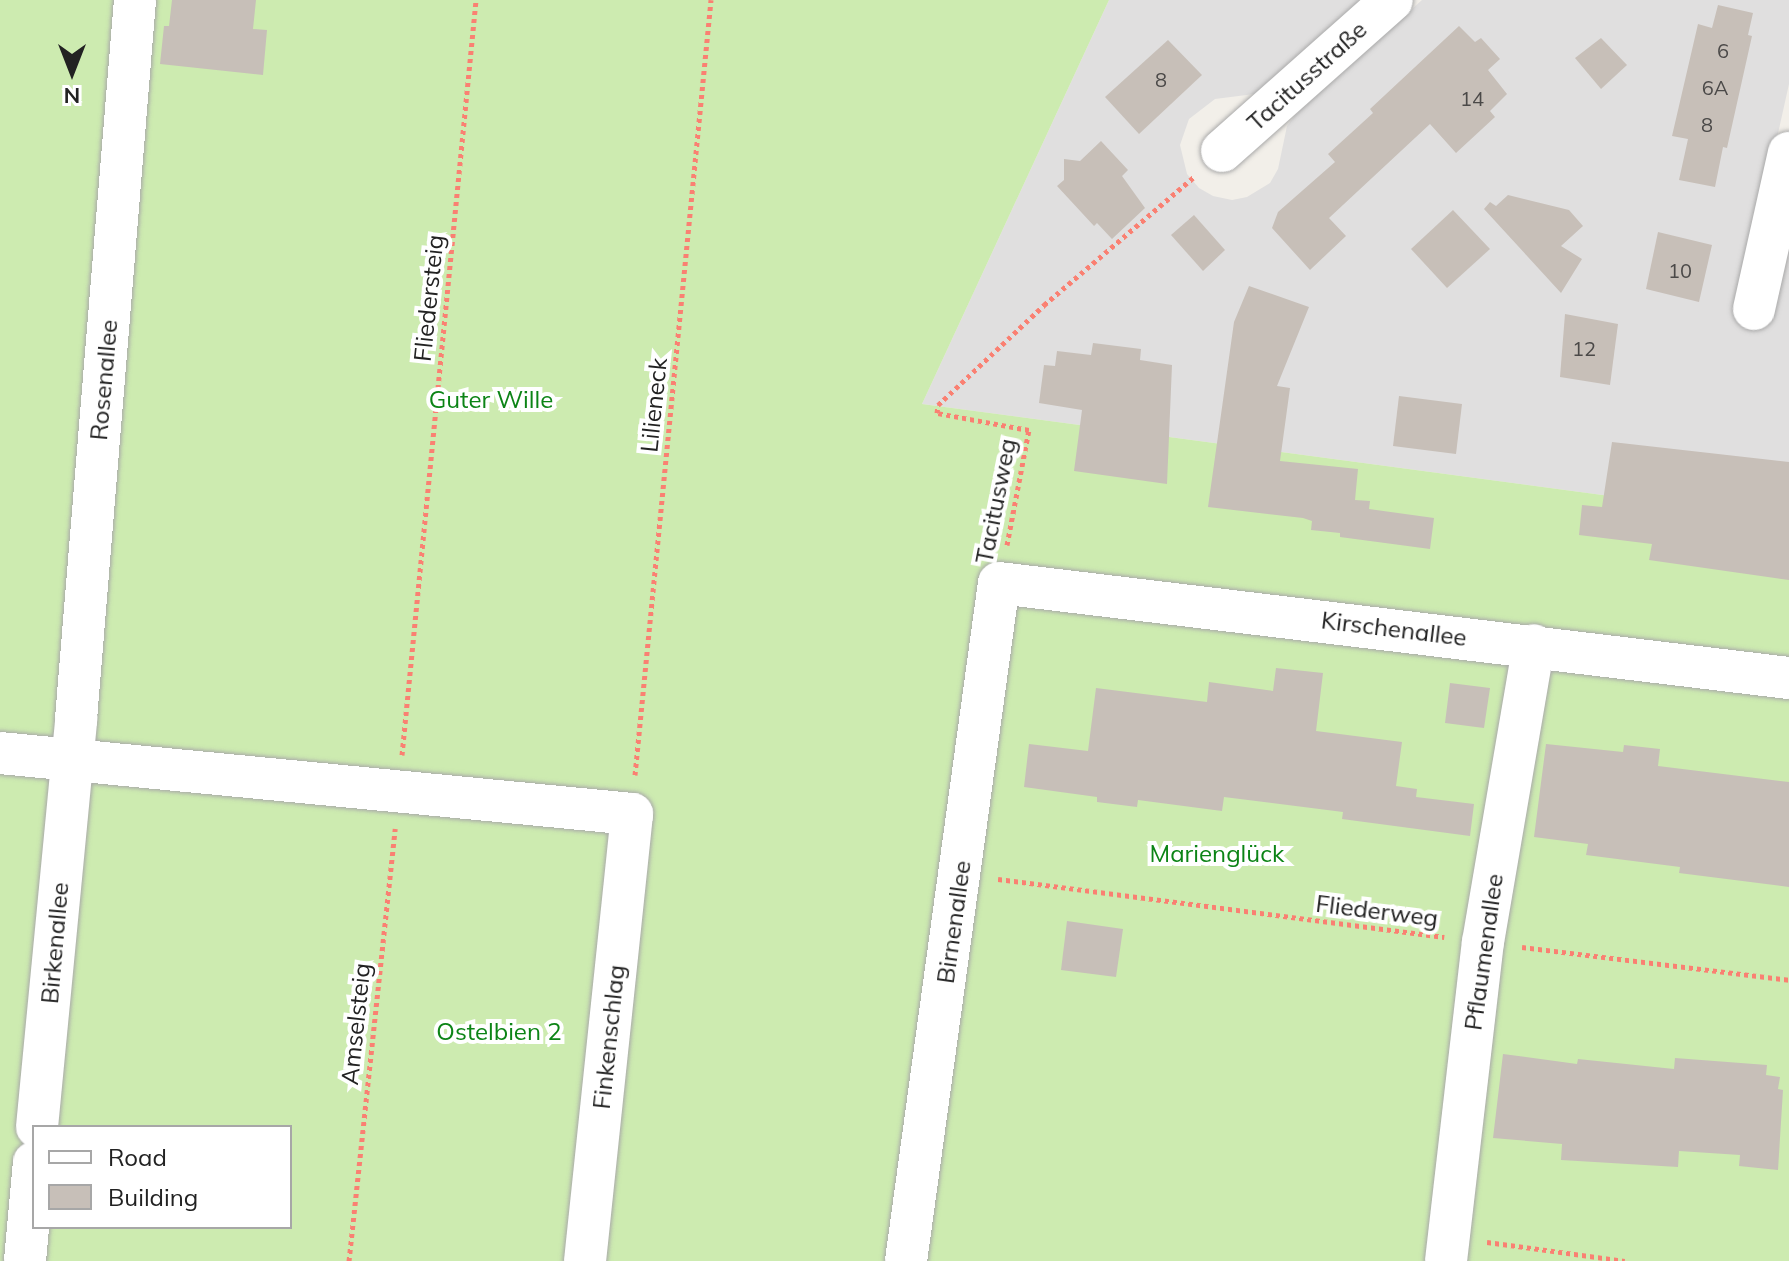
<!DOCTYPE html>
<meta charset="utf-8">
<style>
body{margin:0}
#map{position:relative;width:1789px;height:1261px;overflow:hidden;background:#f2efe9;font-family:Mulish,sans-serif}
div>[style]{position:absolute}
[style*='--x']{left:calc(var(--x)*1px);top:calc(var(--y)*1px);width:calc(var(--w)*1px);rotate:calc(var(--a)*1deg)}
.residential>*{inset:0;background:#e0dfdf}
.grass>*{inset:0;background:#cdebb0}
.building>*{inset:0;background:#c7bfb8}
.path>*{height:5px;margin-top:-2.5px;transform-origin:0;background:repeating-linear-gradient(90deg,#fa8072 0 4px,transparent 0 8px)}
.roads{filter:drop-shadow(0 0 2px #a9a9a9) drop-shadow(0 0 2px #a9a9a9)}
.minor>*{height:42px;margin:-21px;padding:0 21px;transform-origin:21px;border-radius:21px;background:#fff}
span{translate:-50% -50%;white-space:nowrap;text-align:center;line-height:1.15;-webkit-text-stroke:8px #fff;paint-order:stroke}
.number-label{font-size:20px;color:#4b4948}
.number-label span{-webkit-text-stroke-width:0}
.street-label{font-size:24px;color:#222}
.park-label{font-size:24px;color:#0c8416}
.legend{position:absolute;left:32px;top:1125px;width:260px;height:104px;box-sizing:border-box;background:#fff;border:2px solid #a7a7a7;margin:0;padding:10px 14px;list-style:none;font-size:24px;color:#222}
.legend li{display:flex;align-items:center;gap:16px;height:40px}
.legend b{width:40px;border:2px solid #a7a7a7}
.north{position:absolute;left:32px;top:32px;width:80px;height:80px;-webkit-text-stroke:6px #fff;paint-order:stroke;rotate:180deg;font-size:22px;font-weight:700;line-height:32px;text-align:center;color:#222}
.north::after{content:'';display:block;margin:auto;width:28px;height:36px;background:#222;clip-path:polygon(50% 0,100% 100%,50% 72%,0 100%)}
</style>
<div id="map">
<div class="residential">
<div style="clip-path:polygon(1109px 0,1369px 0,1262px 93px,1215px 99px,1189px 119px,1180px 145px,1187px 174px,1199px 188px,1213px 196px,1232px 200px,1247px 197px,1270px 183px,1278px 169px,1287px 126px,1296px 114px,1422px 0,1789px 0,1789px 84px,1738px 313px,1762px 328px,1768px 324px,1789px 243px,1789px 520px,922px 404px)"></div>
</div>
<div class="grass">
<div style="clip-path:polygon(evenodd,0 0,1109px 0,922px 404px,1789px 520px,1789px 1261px,0 1261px,0 0,34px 1127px,290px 1127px,290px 1227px,34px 1227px,34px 1127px)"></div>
</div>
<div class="building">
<div style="clip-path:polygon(172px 0,256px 0,253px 29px,267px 30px,263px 75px,160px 64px,164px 26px,169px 26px)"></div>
<div style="clip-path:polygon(1718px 5px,1753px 13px,1748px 35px,1752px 36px,1727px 148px,1723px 147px,1715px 187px,1679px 180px,1688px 139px,1672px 136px,1698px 24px,1712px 28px)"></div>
<div style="clip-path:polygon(1459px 26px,1475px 42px,1481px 38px,1500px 59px,1488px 70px,1507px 94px,1490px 111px,1495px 117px,1456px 153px,1430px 124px,1329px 218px,1346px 236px,1310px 270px,1272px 228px,1278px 212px,1335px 162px,1328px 154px,1373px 113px,1370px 109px)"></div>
<div style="clip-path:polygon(1601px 38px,1627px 65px,1601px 89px,1575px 58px)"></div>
<div style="clip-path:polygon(1168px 40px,1202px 75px,1139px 134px,1105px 97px)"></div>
<div style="clip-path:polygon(1101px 141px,1128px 170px,1122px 176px,1145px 208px,1112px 239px,1097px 223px,1094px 226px,1057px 186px,1064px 180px,1064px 159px,1080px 161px)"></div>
<div style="clip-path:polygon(1508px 195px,1569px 210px,1583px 226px,1561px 246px,1582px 259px,1561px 293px,1484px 209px,1490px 202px,1496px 206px)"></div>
<div style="clip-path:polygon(1453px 210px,1490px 249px,1447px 288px,1411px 249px)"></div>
<div style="clip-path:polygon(1194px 215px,1225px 250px,1203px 271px,1171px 235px)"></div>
<div style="clip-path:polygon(1658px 232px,1712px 245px,1699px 302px,1646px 289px)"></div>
<div style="clip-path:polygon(1249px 286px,1309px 307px,1277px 386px,1290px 388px,1280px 461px,1358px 469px,1355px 500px,1370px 501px,1369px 509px,1434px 518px,1430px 549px,1340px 537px,1340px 533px,1311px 530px,1312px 521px,1303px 518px,1208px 507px,1234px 322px)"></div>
<div style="clip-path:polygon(1565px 314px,1618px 324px,1610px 385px,1560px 377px)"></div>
<div style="clip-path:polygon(1093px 343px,1141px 349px,1140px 360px,1172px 365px,1167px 484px,1074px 471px,1082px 410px,1039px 403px,1044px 365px,1055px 366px,1057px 351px,1091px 355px)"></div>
<div style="clip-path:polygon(1399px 396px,1462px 404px,1456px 454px,1393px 446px)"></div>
<div style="clip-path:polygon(1612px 442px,1789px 462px,1789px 580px,1649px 560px,1652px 544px,1579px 535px,1582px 505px,1602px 507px)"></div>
<div style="clip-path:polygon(1276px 668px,1323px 673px,1316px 731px,1402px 742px,1396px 786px,1417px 789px,1416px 797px,1474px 804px,1470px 836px,1342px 819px,1343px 812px,1224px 797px,1222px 811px,1138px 800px,1137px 807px,1097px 802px,1097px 797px,1024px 787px,1029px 744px,1088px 751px,1096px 688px,1207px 702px,1209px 682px,1273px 691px)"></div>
<div style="clip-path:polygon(1450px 683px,1490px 688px,1484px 728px,1445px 723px)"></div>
<div style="clip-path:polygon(1546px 744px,1623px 752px,1624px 745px,1660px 749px,1658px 766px,1789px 782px,1789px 887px,1679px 873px,1680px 867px,1586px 855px,1588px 844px,1534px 837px)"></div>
<div style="clip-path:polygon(1067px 921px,1123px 929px,1116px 977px,1061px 970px)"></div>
<div style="clip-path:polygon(1503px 1054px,1577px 1064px,1578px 1059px,1674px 1069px,1675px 1058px,1767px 1065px,1766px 1075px,1780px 1077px,1778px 1089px,1783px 1090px,1778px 1170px,1739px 1166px,1740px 1155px,1679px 1151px,1678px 1167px,1561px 1160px,1562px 1144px,1493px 1138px)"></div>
</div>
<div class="path">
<div style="--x:1007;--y:545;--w:117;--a:-79.2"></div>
<div style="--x:1029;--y:430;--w:94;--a:-169.5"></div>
<div style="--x:937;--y:413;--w:8;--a:-83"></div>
<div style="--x:938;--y:405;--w:146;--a:-43.3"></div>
<div style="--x:1044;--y:305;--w:199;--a:-40.5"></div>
<div style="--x:402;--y:755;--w:759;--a:-84.4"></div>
<div style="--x:635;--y:775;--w:779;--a:-84.4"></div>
<div style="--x:998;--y:879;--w:450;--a:7.4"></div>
<div style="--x:1522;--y:947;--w:269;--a:7"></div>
<div style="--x:1487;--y:1242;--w:139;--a:7.8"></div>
<div style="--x:349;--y:1261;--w:435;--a:-83.9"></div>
</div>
<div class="roads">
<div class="minor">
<div style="--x:1222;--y:151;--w:227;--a:-41.6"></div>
<div style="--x:1754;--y:309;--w:160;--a:-77.4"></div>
<div style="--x:0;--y:753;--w:635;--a:5.51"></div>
<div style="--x:632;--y:814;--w:449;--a:96"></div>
<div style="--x:37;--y:1127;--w:410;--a:-84.5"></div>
<div style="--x:76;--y:719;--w:721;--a:-85.31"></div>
<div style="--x:25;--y:1261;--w:99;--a:-84.8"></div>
<div style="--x:906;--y:1261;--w:684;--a:-82.19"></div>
<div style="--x:999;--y:583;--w:796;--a:6.86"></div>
<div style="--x:1446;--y:1261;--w:321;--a:-83.4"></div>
<div style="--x:1483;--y:942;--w:301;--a:-80.3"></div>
</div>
</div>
<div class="number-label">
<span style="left:1723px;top:50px">6</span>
<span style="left:1161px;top:79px">8</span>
<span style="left:1715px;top:87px">6A</span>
<span style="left:1472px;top:98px">14</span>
<span style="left:1707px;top:124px">8</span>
<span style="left:1680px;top:270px">10</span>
<span style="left:1584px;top:348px">12</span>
</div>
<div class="street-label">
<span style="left:1307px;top:76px;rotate:-42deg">Tacitusstraße</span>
<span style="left:429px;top:298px;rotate:-84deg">Fliedersteig</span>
<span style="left:104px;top:380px;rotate:-85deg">Rosenallee</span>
<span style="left:654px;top:405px;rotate:-84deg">Lilieneck</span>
<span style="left:996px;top:501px;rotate:-79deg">Tacitusweg</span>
<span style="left:1394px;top:629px;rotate:7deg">Kirschenallee</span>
<span style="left:1377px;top:911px;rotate:7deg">Fliederweg</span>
<span style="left:954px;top:922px;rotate:-82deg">Birnenallee</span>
<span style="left:55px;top:943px;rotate:-85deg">Birkenallee</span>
<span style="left:1484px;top:952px;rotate:-82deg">Pflaumenallee</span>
<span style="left:356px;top:1024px;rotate:-84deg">Amselsteig</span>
<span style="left:609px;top:1037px;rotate:-84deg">Finkenschlag</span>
</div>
<div class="park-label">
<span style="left:491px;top:400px">Guter Wille</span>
<span style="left:1217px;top:854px">Marienglück</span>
<span style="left:499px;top:1032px">Ostelbien 2</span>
</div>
<ul class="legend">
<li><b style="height:10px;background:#fff"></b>Road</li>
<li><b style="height:22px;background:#c7bfb8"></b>Building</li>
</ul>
<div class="north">N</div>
</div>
